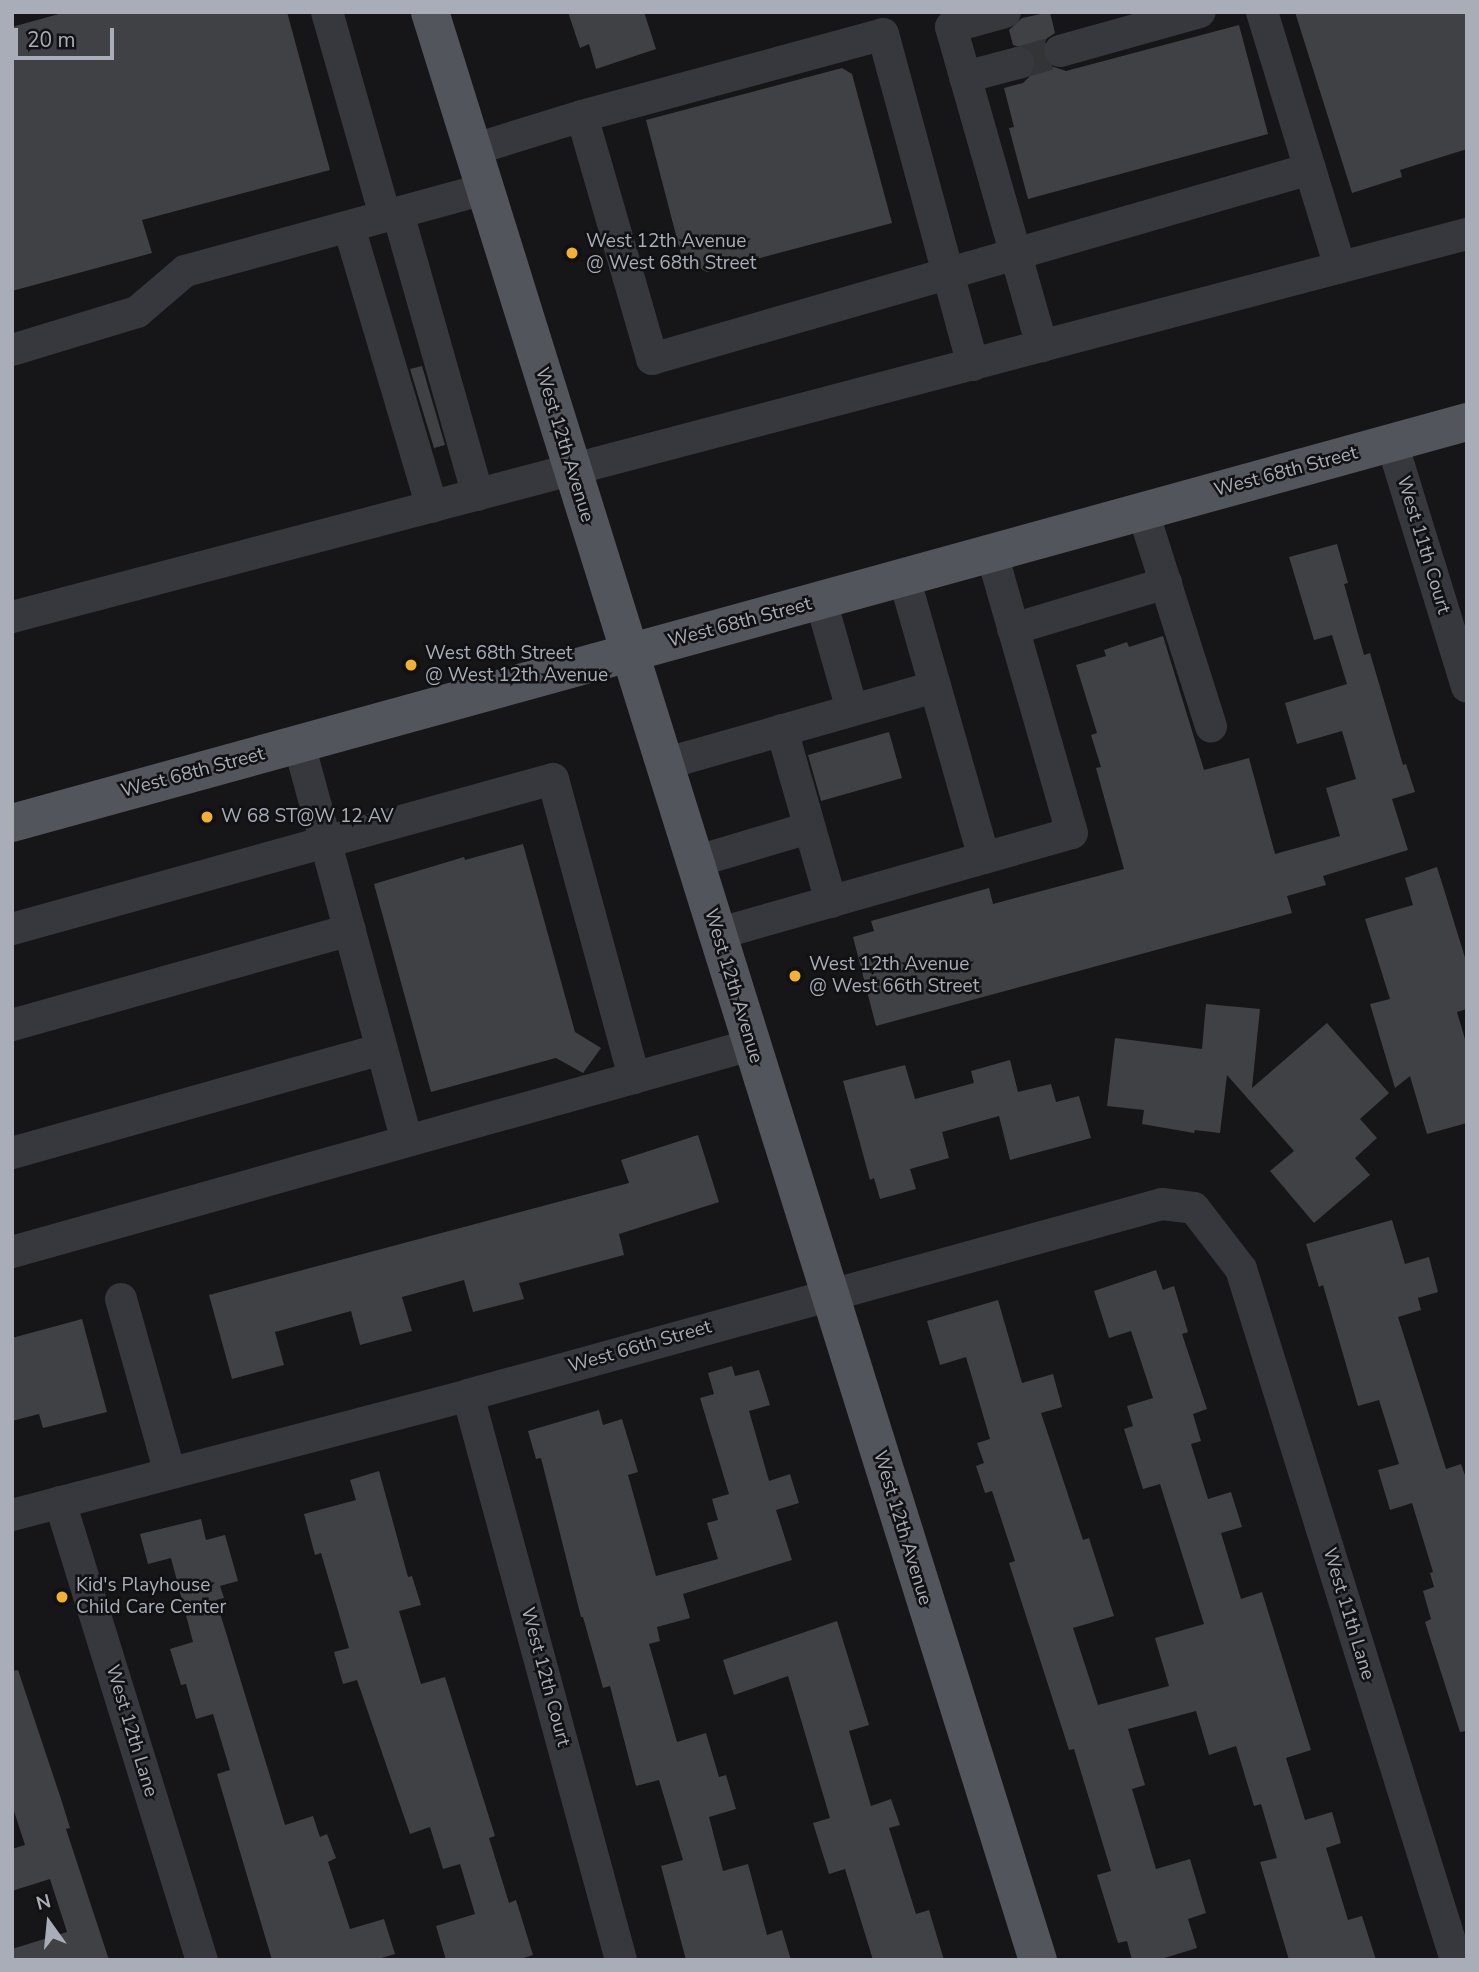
<!DOCTYPE html>
<style>
body{margin:0}
#map{position:relative;width:1479px;height:1972px;overflow:hidden;background:#161618;font-family:"Nunito Sans",sans-serif}
div>[style]{position:absolute}
[style*='--x']{left:calc(var(--x)*1px);top:calc(var(--y)*1px);width:calc(var(--w)*1px);rotate:calc(var(--a)*1deg)}
.building>*{inset:0;background:#404145}
.minor-tunnel>*{height:32px;margin-top:-16px;transform-origin:0;background:repeating-linear-gradient(90deg,#333438 0 32px,transparent 0 48px)}
.minor>*{height:32px;margin:-16px;padding:0 16px;transform-origin:16px;border-radius:16px;background:#37383d}
.major>*{height:38px;margin:-19px;padding:0 19px;transform-origin:19px;border-radius:19px;background:#53555c}
.dots>*{width:19px;height:19px;translate:-50% -50%;box-sizing:border-box;border:4px solid #111113;border-radius:50%}
span{translate:-50% -50%;white-space:nowrap;text-align:center;line-height:1.15;-webkit-text-stroke:5px #111113;paint-order:stroke}
.poi-label{font-size:19px;color:#a8adb8}
.left{translate:0 -50%;text-align:left}
.street-label{font-size:19px;color:#a8adb8}
.frame{position:absolute;inset:0;border:14px solid #a8adb8;pointer-events:none}
.north{position:absolute;left:14px;top:1888px;width:70px;height:70px;-webkit-text-stroke:5px #111113;paint-order:stroke;rotate:345deg;font-size:19px;font-weight:700;line-height:28px;text-align:center;color:#a8adb8}
.north::after{content:'';display:block;margin:auto;width:24px;height:32px;background:#a8adb8;clip-path:polygon(50% 0,100% 100%,50% 72%,0 100%)}
.scale{position:absolute;left:14px;top:28px;width:100px;height:32px;box-sizing:border-box;border:4px solid #a8adb8;border-top:0;padding-left:9px;font-size:21px;line-height:24px;white-space:nowrap;color:#a8adb8;-webkit-text-stroke:5px #111113;paint-order:stroke}
</style>
<div id="map">
<div class="building">
<div style="clip-path:polygon(66px 12px,287px 12px,330px 170px,142px 220px,152px 253px,12px 291px,12px 27px)"></div>
<div style="clip-path:polygon(568px 12px,644px 12px,656px 49px,596px 69px,589px 44px,580px 48px)"></div>
<div style="clip-path:polygon(1050px 12px,1055px 33px,1046px 39px,1042px 55px,1048px 65px,1066px 71px,1239px 25px,1268px 134px,1028px 199px,1009px 128px,1014px 127px,1004px 88px,1023px 83px,1030px 76px,1035px 68px,1036px 59px,1031px 50px,1013px 45px,1009px 30px,1022px 18px)"></div>
<div style="clip-path:polygon(1295px 12px,1467px 12px,1467px 149px,1400px 170px,1402px 177px,1352px 193px)"></div>
<div style="clip-path:polygon(842px 68px,852px 74px,892px 223px,707px 272px,682px 258px,646px 120px)"></div>
<div style="clip-path:polygon(422px 366px,445px 445px,434px 448px,410px 369px)"></div>
<div style="clip-path:polygon(1337px 544px,1348px 583px,1344px 584px,1364px 655px,1370px 653px,1403px 765px,1406px 764px,1415px 792px,1392px 799px,1408px 850px,1323px 876px,1326px 885px,1287px 896px,1292px 913px,876px 1026px,853px 937px,874px 931px,871px 921px,989px 888px,993px 904px,1124px 869px,1096px 768px,1101px 767px,1091px 735px,1097px 733px,1076px 665px,1106px 656px,1104px 650px,1127px 642px,1129px 647px,1163px 636px,1204px 770px,1249px 758px,1275px 854px,1340px 836px,1326px 788px,1356px 779px,1342px 731px,1297px 744px,1285px 703px,1347px 684px,1332px 635px,1314px 640px,1289px 557px)"></div>
<div style="clip-path:polygon(889px 732px,902px 778px,821px 801px,808px 755px)"></div>
<div style="clip-path:polygon(523px 844px,575px 1032px,601px 1048px,583px 1073px,556px 1058px,431px 1092px,374px 884px,464px 857px,465px 860px)"></div>
<div style="clip-path:polygon(1437px 867px,1467px 964px,1467px 1009px,1457px 1012px,1467px 1046px,1467px 1123px,1427px 1134px,1410px 1076px,1395px 1088px,1370px 1004px,1390px 999px,1365px 919px,1413px 905px,1405px 878px)"></div>
<div style="clip-path:polygon(1206px 1004px,1260px 1009px,1252px 1088px,1327px 1023px,1389px 1093px,1360px 1119px,1377px 1138px,1355px 1158px,1370px 1175px,1314px 1223px,1270px 1171px,1294px 1151px,1227px 1075px,1220px 1133px,1195px 1130px,1194px 1133px,1142px 1124px,1144px 1110px,1107px 1106px,1115px 1038px,1202px 1049px)"></div>
<div style="clip-path:polygon(1010px 1060px,1018px 1092px,1051px 1084px,1056px 1102px,1079px 1096px,1091px 1138px,1010px 1160px,999px 1116px,942px 1132px,949px 1158px,910px 1169px,916px 1189px,880px 1199px,874px 1178px,870px 1180px,843px 1081px,905px 1065px,915px 1099px,974px 1083px,971px 1071px)"></div>
<div style="clip-path:polygon(698px 1135px,719px 1202px,619px 1234px,624px 1255px,519px 1283px,524px 1299px,473px 1312px,464px 1280px,402px 1297px,412px 1331px,360px 1345px,351px 1311px,275px 1332px,284px 1365px,232px 1379px,209px 1295px,629px 1183px,621px 1160px)"></div>
<div style="clip-path:polygon(1392px 1220px,1405px 1264px,1429px 1257px,1438px 1292px,1418px 1298px,1421px 1310px,1398px 1317px,1446px 1469px,1461px 1464px,1467px 1481px,1467px 1731px,1460px 1732px,1425px 1622px,1431px 1619px,1423px 1591px,1434px 1587px,1430px 1573px,1433px 1572px,1412px 1503px,1390px 1510px,1378px 1470px,1399px 1464px,1379px 1400px,1358px 1406px,1323px 1285px,1319px 1287px,1306px 1244px)"></div>
<div style="clip-path:polygon(1156px 1270px,1163px 1290px,1174px 1286px,1188px 1332px,1182px 1334px,1207px 1409px,1193px 1414px,1201px 1441px,1191px 1444px,1208px 1499px,1231px 1492px,1242px 1527px,1221px 1533px,1241px 1599px,1262px 1592px,1311px 1750px,1286px 1758px,1305px 1820px,1332px 1812px,1341px 1843px,1326px 1848px,1348px 1920px,1362px 1916px,1376px 1960px,1289px 1960px,1260px 1862px,1277px 1858px,1261px 1804px,1254px 1806px,1236px 1746px,1209px 1755px,1196px 1711px,1128px 1729px,1145px 1785px,1132px 1789px,1156px 1869px,1190px 1859px,1206px 1913px,1188px 1919px,1197px 1948px,1158px 1960px,1132px 1960px,1127px 1941px,1118px 1943px,1097px 1875px,1111px 1871px,1074px 1749px,1069px 1750px,1009px 1563px,1015px 1561px,992px 1491px,985px 1493px,976px 1466px,984px 1463px,977px 1443px,990px 1439px,966px 1357px,940px 1365px,927px 1321px,998px 1300px,1022px 1383px,1053px 1374px,1062px 1407px,1041px 1413px,1083px 1540px,1089px 1538px,1114px 1616px,1073px 1628px,1098px 1705px,1169px 1686px,1155px 1638px,1204px 1624px,1160px 1484px,1143px 1489px,1124px 1429px,1133px 1426px,1127px 1406px,1153px 1398px,1131px 1331px,1109px 1338px,1094px 1291px)"></div>
<div style="clip-path:polygon(82px 1319px,107px 1412px,43px 1428px,39px 1414px,12px 1421px,12px 1338px)"></div>
<div style="clip-path:polygon(732px 1366px,735px 1376px,759px 1370px,770px 1405px,749px 1411px,769px 1481px,790px 1474px,799px 1503px,776px 1510px,792px 1560px,683px 1594px,690px 1618px,657px 1627px,660px 1641px,649px 1644px,677px 1742px,706px 1733px,719px 1777px,726px 1775px,736px 1809px,709px 1817px,723px 1871px,748px 1864px,767px 1935px,782px 1930px,791px 1960px,686px 1960px,661px 1866px,683px 1860px,659px 1780px,636px 1786px,610px 1686px,603px 1688px,583px 1617px,581px 1617px,541px 1458px,536px 1459px,528px 1431px,599px 1410px,603px 1425px,622px 1419px,638px 1472px,628px 1475px,656px 1576px,718px 1559px,707px 1523px,718px 1520px,712px 1499px,729px 1494px,700px 1398px,714px 1394px,708px 1373px)"></div>
<div style="clip-path:polygon(379px 1471px,408px 1577px,412px 1576px,421px 1605px,399px 1611px,421px 1684px,445px 1677px,495px 1836px,489px 1838px,509px 1903px,516px 1900px,533px 1955px,518px 1960px,446px 1960px,436px 1926px,475px 1914px,460px 1864px,443px 1869px,430px 1827px,410px 1834px,357px 1680px,343px 1684px,334px 1652px,349px 1648px,321px 1553px,315px 1555px,304px 1514px,356px 1500px,350px 1480px)"></div>
<div style="clip-path:polygon(201px 1519px,206px 1540px,225px 1535px,238px 1581px,220px 1586px,224px 1598px,216px 1600px,285px 1825px,313px 1816px,320px 1837px,327px 1834px,336px 1858px,328px 1862px,350px 1929px,384px 1919px,395px 1954px,375px 1960px,272px 1960px,217px 1774px,230px 1770px,213px 1714px,196px 1719px,186px 1684px,181px 1685px,170px 1649px,193px 1642px,171px 1558px,148px 1564px,140px 1534px)"></div>
<div style="clip-path:polygon(837px 1621px,869px 1725px,849px 1731px,871px 1806px,891px 1799px,900px 1825px,889px 1828px,916px 1914px,929px 1910px,944px 1960px,873px 1960px,845px 1869px,829px 1874px,813px 1823px,830px 1818px,788px 1676px,734px 1695px,723px 1660px)"></div>
<div style="clip-path:polygon(18px 1670px,62px 1802px,70px 1828px,66px 1829px,109px 1960px,12px 1960px,12px 1949px,67px 1932px,50px 1879px,12px 1891px,12px 1849px,25px 1845px,12px 1805px,12px 1671px)"></div>
</div>
<div class="minor-tunnel">
<div style="--x:1018;--y:63;--w:44;--a:-15.9"></div>
</div>
<div class="minor">
<div style="--x:327;--y:12;--w:212;--a:74.1"></div>
<div style="--x:1005;--y:12;--w:56;--a:164.5"></div>
<div style="--x:951;--y:27;--w:332;--a:74.1"></div>
<div style="--x:1262;--y:12;--w:267;--a:73"></div>
<div style="--x:1060;--y:51;--w:145;--a:-15.6"></div>
<div style="--x:965;--y:77;--w:55;--a:-14.8"></div>
<div style="--x:582;--y:116;--w:312;--a:-15.2"></div>
<div style="--x:883;--y:34;--w:343;--a:74.8"></div>
<div style="--x:472;--y:150;--w:115;--a:-17.2"></div>
<div style="--x:582;--y:116;--w:253;--a:73.9"></div>
<div style="--x:652;--y:359;--w:685;--a:-16.11"></div>
<div style="--x:398;--y:213;--w:293;--a:74.2"></div>
<div style="--x:349;--y:227;--w:292;--a:73.5"></div>
<div style="--x:12;--y:350;--w:131;--a:-16.9"></div>
<div style="--x:137;--y:312;--w:63;--a:-40.5"></div>
<div style="--x:185;--y:271;--w:311;--a:-15.3"></div>
<div style="--x:1392;--y:443;--w:255;--a:72.9"></div>
<div style="--x:1143;--y:512;--w:225;--a:72.4"></div>
<div style="--x:821;--y:601;--w:113;--a:74.1"></div>
<div style="--x:12;--y:617;--w:1505;--a:-14.75"></div>
<div style="--x:1013;--y:629;--w:160;--a:-16.7"></div>
<div style="--x:782;--y:730;--w:179;--a:74.1"></div>
<div style="--x:299;--y:744;--w:411;--a:74.8"></div>
<div style="--x:664;--y:764;--w:282;--a:-15.9"></div>
<div style="--x:984;--y:858;--w:91;--a:-15.9"></div>
<div style="--x:1072;--y:833;--w:290;--a:-106"></div>
<div style="--x:694;--y:862;--w:120;--a:-16.5"></div>
<div style="--x:12;--y:929;--w:561;--a:-15.5"></div>
<div style="--x:553;--y:779;--w:310;--a:74.8"></div>
<div style="--x:717;--y:934;--w:278;--a:-15.9"></div>
<div style="--x:984;--y:858;--w:291;--a:-105.9"></div>
<div style="--x:12;--y:1025;--w:351;--a:-15.7"></div>
<div style="--x:12;--y:1153;--w:384;--a:-15.7"></div>
<div style="--x:12;--y:1252;--w:767;--a:-15.65"></div>
<div style="--x:121;--y:1299;--w:181;--a:74.3"></div>
<div style="--x:468;--y:1395;--w:585;--a:74.85"></div>
<div style="--x:60;--y:1502;--w:480;--a:72.8"></div>
<div style="--x:12;--y:1515;--w:472;--a:-14.7"></div>
<div style="--x:468;--y:1395;--w:720;--a:-15.39"></div>
<div style="--x:1162;--y:1204;--w:32;--a:7"></div>
<div style="--x:1194;--y:1208;--w:77;--a:52.4"></div>
<div style="--x:1241;--y:1269;--w:724;--a:72.72"></div>
</div>
<div class="major">
<div style="--x:430;--y:12;--w:2041;--a:72.67"></div>
<div style="--x:12;--y:823;--w:1509;--a:-15.41"></div>
</div>
<div class="dots">
<div style="left:572px;top:253px;background:#f2b134"></div>
<div style="left:411px;top:665px;background:#f2b134"></div>
<div style="left:207px;top:817px;background:#f2b134"></div>
<div style="left:795px;top:976px;background:#f2b134"></div>
<div style="left:62px;top:1597px;background:#f2b134"></div>
</div>
<div class="poi-label">
<span class="left" style="left:586px;top:253px">West 12th Avenue<br>@ West 68th Street</span>
<span class="left" style="left:425px;top:665px">West 68th Street<br>@ West 12th Avenue</span>
<span class="left" style="left:221px;top:817px">W 68 ST@W 12 AV</span>
<span class="left" style="left:809px;top:976px">West 12th Avenue<br>@ West 66th Street</span>
<span class="left" style="left:76px;top:1597px">Kid's Playhouse<br>Child Care Center</span>
</div>
<div class="street-label">
<span style="left:564px;top:445px;rotate:73deg">West 12th Avenue</span>
<span style="left:1286px;top:472px;rotate:-15deg">West 68th Street</span>
<span style="left:1423px;top:545px;rotate:73deg">West 11th Court</span>
<span style="left:740px;top:623px;rotate:-15deg">West 68th Street</span>
<span style="left:193px;top:773px;rotate:-15deg">West 68th Street</span>
<span style="left:733px;top:986px;rotate:73deg">West 12th Avenue</span>
<span style="left:640px;top:1347px;rotate:-16deg">West 66th Street</span>
<span style="left:902px;top:1528px;rotate:73deg">West 12th Avenue</span>
<span style="left:1348px;top:1614px;rotate:73deg">West 11th Lane</span>
<span style="left:545px;top:1677px;rotate:75deg">West 12th Court</span>
<span style="left:131px;top:1731px;rotate:73deg">West 12th Lane</span>
</div>
<div class="frame"></div>
<div class="north">N</div>
<div class="scale">20 m</div>
</div>
